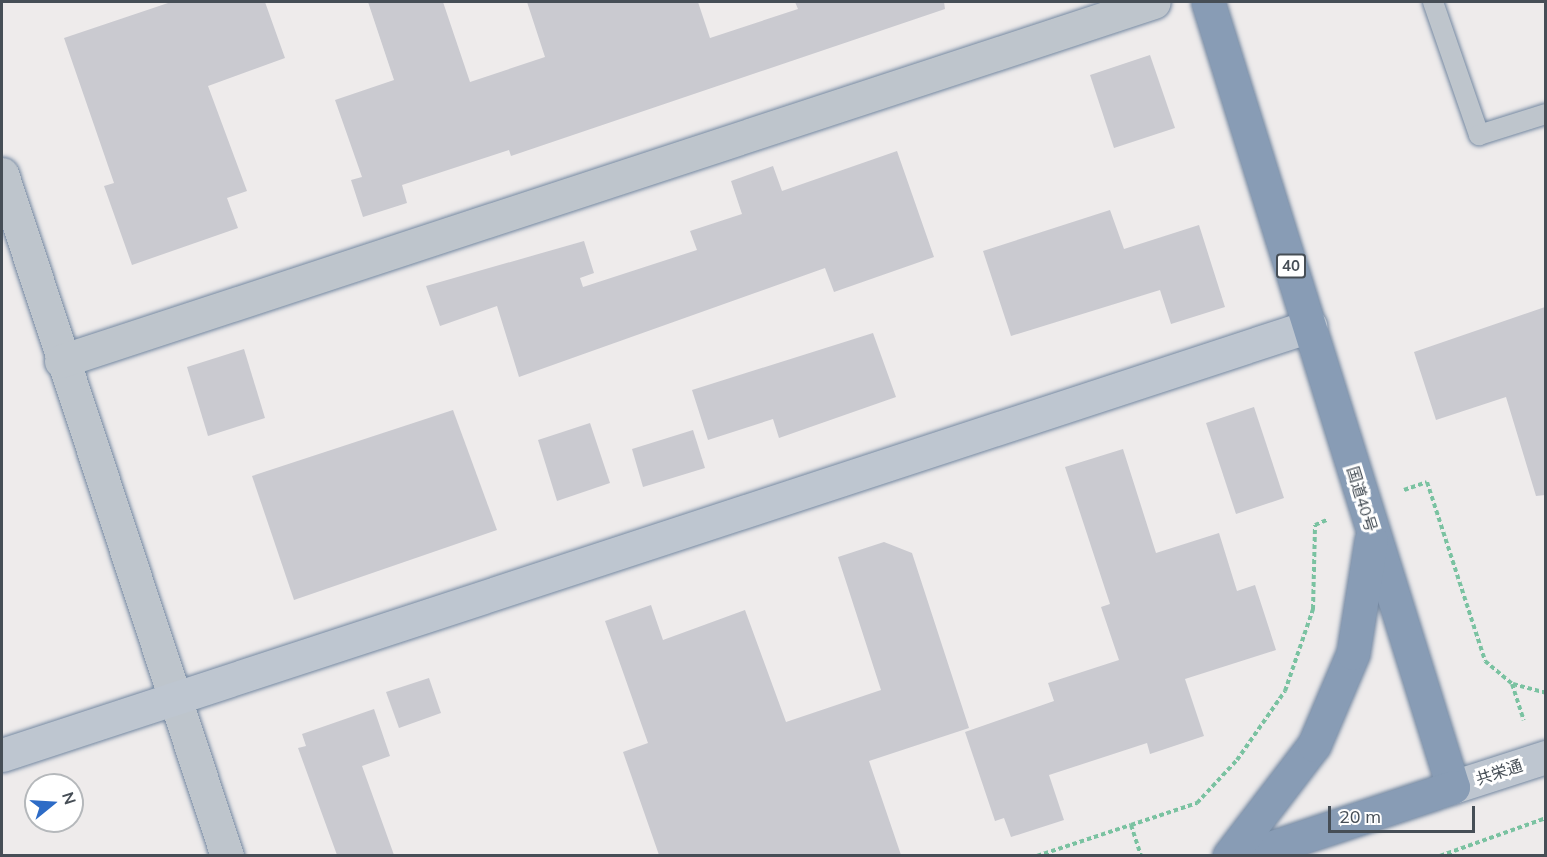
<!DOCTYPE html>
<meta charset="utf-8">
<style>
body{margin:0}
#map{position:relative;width:1547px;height:857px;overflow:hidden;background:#eeebeb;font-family:Mulish,"Noto Sans JP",sans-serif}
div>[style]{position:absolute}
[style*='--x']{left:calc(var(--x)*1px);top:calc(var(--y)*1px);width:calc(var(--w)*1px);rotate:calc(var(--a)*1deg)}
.building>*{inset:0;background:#cacad0}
.path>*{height:4px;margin-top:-2px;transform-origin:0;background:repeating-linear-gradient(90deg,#7ac2a1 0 4.5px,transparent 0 7.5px)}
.roads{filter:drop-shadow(0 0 2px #7488a1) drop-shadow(0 0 2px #7488a1)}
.lane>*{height:20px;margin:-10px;padding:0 10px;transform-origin:10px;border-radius:10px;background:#bec5cc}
.street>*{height:33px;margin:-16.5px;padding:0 16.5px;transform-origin:16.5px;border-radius:16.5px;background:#bec5cc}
.secondary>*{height:33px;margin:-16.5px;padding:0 16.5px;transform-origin:16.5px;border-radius:16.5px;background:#bec6d0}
.highway>*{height:33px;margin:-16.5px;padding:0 16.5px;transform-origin:16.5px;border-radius:16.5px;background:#889cb5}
span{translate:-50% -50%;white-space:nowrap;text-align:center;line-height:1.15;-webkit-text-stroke:6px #fff;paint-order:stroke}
.shield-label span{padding:2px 4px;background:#fff;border:2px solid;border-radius:4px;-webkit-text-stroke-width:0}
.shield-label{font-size:15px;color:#464e56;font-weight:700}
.street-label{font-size:16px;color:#464e56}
.frame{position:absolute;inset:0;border:3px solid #464e56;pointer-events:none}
.north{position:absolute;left:24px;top:773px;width:60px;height:60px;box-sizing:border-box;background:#fff;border:2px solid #b5b8bb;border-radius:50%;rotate:72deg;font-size:16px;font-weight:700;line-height:24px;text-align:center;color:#464e56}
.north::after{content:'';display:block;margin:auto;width:21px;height:27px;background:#2d6bc6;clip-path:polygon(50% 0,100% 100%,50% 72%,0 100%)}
.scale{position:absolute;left:1328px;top:806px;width:147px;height:27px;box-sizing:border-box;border:3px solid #464e56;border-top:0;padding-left:8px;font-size:18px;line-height:21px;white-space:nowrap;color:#464e56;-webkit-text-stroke:4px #fff;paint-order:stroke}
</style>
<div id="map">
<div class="building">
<div style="clip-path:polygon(171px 2px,265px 2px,285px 58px,208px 86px,247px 191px,227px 198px,238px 228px,132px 265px,104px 186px,114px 183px,64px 38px)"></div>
<div style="clip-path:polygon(368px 2px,443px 2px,470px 82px,545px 57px,527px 2px,698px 2px,710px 38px,798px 9px,795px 2px,944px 2px,945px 9px,511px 156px,509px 150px,402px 185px,407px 203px,363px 217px,351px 180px,362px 177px,335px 100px,394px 80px)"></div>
<div style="clip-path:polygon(1150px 55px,1175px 128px,1114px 148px,1090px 75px)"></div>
<div style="clip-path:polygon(897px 151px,934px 257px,834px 292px,825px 268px,519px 377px,497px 306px,440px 326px,426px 286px,584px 241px,594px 273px,580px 278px,583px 287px,697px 250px,690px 231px,742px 214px,731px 181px,773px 166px,782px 191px)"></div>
<div style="clip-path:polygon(1110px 210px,1124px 249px,1199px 225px,1225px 307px,1171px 324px,1160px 290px,1011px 336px,983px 251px)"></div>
<div style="clip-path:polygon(1545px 307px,1545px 495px,1536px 496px,1506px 397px,1436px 420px,1414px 352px)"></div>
<div style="clip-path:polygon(873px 333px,896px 397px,779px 438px,773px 419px,708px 440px,692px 390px)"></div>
<div style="clip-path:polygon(244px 349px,265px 418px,208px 436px,187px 367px)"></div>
<div style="clip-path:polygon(1254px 407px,1284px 498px,1236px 514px,1206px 423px)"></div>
<div style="clip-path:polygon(453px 410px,497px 530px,294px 600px,252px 476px)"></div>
<div style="clip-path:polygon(590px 423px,610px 483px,557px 501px,538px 440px)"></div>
<div style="clip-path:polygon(693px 430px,705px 468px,643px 487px,632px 449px)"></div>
<div style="clip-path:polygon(1123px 449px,1156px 553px,1219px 533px,1237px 591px,1255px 585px,1276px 650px,1185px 679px,1204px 736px,1150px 754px,1147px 743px,1049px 775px,1064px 820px,1011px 837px,1004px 818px,995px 821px,965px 732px,1054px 701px,1048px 683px,1119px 660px,1101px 607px,1110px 604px,1065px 467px)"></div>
<div style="clip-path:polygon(884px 542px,912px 553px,969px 728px,869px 761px,901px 855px,659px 855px,623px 752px,648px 743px,605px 621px,651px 605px,663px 640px,745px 610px,786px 722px,881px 690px,838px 557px)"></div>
<div style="clip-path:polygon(429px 678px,441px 713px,399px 728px,386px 692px)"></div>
<div style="clip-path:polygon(374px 709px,390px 756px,362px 766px,394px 855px,337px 855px,298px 748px,306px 746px,302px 734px)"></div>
</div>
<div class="path">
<div style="--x:1404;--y:490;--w:24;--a:-19"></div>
<div style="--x:1427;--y:482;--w:188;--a:72"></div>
<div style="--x:1485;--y:661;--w:35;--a:40"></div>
<div style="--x:1512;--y:684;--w:38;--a:72"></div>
<div style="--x:1513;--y:684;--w:34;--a:15"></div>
<div style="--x:1131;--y:825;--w:70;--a:-18.4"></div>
<div style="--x:1197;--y:803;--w:59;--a:-47.1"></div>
<div style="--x:1237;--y:760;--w:84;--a:-55.2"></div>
<div style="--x:1285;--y:691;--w:87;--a:-71.1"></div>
<div style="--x:1313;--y:609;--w:84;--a:-88.6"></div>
<div style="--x:1315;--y:525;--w:13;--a:-23"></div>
<div style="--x:1037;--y:856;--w:99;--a:-18.3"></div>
<div style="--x:1131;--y:825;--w:33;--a:72"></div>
<div style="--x:1440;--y:856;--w:113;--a:-19.7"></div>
</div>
<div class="roads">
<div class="lane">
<div style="--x:1433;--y:2;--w:141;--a:70.9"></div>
<div style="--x:1479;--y:135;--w:70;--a:-17.4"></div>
</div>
<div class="street">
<div style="--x:2;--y:174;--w:718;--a:71.74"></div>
<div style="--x:61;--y:361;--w:1150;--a:-18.18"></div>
</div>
<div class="secondary">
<div style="--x:2;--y:755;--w:1377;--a:-18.16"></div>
<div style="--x:1453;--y:787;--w:98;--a:-17.9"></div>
</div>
<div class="highway">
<div style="--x:1208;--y:2;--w:822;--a:72.67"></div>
<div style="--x:1453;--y:787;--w:219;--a:161.6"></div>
<div style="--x:1229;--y:856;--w:140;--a:-52.6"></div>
<div style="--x:1314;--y:745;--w:100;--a:-67"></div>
<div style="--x:1353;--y:653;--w:114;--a:-80.9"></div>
</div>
</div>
<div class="shield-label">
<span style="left:1291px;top:266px">40</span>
</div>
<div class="street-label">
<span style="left:1362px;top:499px;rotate:73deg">国道40号</span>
<span style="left:1499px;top:772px;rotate:-18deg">共栄通</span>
</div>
<div class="frame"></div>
<div class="north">N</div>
<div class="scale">20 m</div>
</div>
